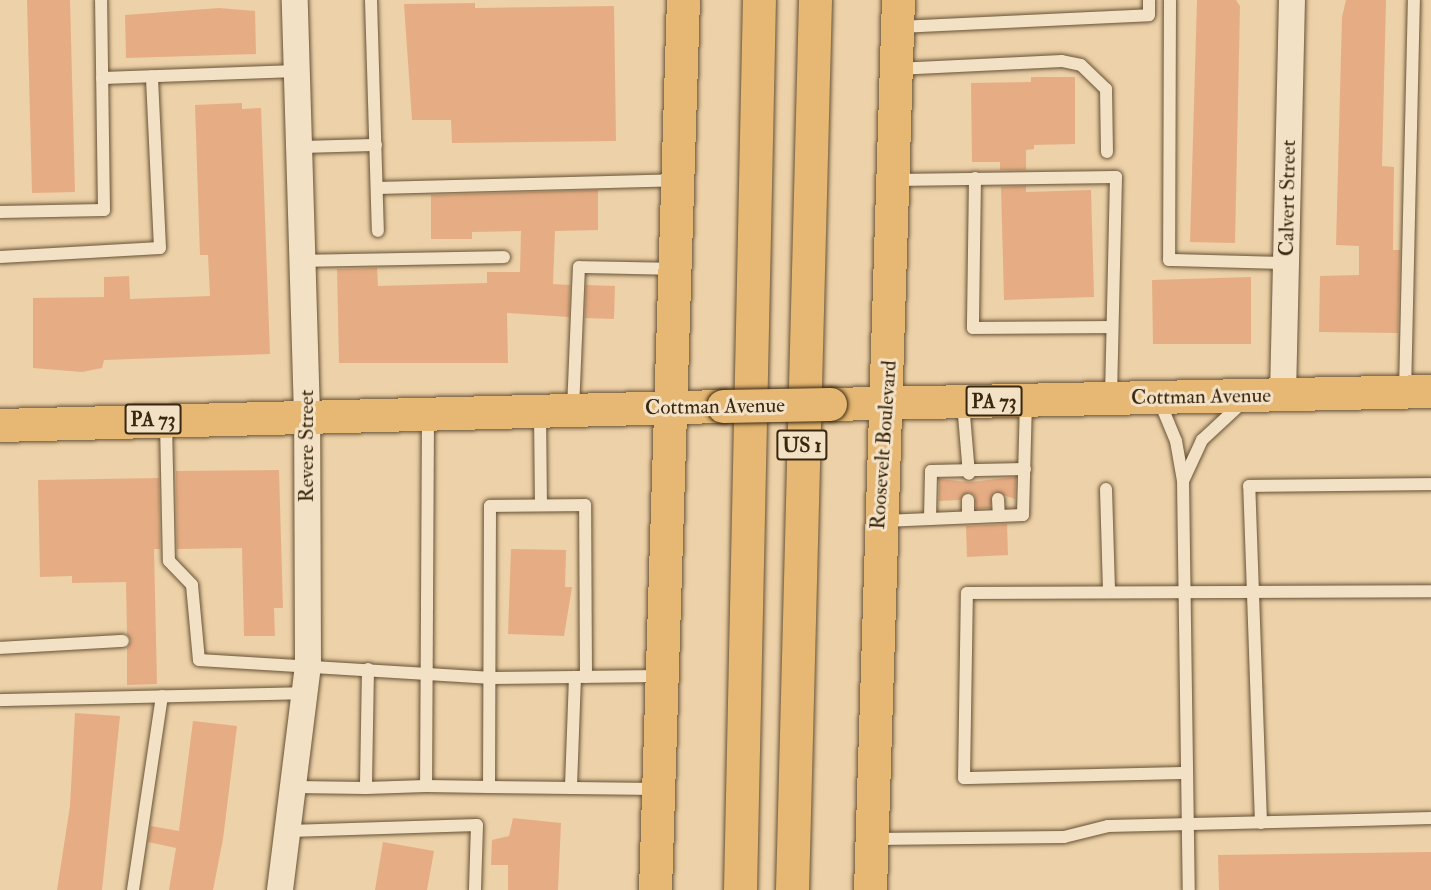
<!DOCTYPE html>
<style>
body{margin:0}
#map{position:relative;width:1431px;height:890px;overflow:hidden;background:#edd1a8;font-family:"IM FELL Double Pica",serif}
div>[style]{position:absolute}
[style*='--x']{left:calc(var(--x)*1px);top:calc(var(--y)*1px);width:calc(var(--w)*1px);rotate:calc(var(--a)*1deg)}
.building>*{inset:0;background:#e6ad84}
.roads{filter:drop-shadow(0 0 2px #665235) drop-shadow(0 0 2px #665235)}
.service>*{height:12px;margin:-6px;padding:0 6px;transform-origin:6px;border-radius:6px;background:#f3e1c6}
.minor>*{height:26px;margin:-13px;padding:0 13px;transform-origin:13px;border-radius:13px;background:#f3e1c6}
.primary>*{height:33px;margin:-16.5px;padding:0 16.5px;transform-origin:16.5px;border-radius:16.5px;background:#e6b874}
.trunk>*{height:33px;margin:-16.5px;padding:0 16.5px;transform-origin:16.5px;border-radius:16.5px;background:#e6b874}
.bridges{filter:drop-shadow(0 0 2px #39270f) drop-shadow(0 0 2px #39270f)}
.primary-bridge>*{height:33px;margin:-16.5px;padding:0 16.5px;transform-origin:16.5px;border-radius:16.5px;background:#e6b874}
span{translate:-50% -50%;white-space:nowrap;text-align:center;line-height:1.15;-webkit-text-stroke:6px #f3e1c6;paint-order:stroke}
.shield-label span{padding:2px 4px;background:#f3e1c6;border:2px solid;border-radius:4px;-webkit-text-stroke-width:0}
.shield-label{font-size:20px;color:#39270f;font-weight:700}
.street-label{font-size:21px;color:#39270f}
</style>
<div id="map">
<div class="building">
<div style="clip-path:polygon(27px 0,70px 0,75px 192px,32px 193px)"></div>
<div style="clip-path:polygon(1197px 0,1236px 0,1240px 6px,1235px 243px,1190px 242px)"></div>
<div style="clip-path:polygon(1346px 0,1386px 0,1382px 166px,1394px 167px,1393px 250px,1400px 250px,1398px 333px,1319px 332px,1320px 276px,1359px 275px,1359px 246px,1336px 245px,1342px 17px)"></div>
<div style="clip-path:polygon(475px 3px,475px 8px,614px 6px,616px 141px,452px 143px,451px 120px,412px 120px,404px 4px)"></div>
<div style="clip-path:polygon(219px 8px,255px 11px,256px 54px,126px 58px,125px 15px)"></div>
<div style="clip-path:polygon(1031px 77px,1075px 77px,1075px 144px,1034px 145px,1034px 149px,1026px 150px,1026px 170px,1000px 170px,1000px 162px,972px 162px,971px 83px,1031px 82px)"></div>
<div style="clip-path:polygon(242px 103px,242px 109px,261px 108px,270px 354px,104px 360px,102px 368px,82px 372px,33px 368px,33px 298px,104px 297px,104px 277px,129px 276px,130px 299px,210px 296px,208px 255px,200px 255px,195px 105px)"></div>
<div style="clip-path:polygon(1026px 186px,1026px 192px,1091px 190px,1094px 297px,1004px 300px,1001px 187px)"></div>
<div style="clip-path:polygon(598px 190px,598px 230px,555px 231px,553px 284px,570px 285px,569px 317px,507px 313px,508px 363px,339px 363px,337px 269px,377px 268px,378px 286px,487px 283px,487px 272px,520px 272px,521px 231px,472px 232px,472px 239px,431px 239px,431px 195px)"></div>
<div style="clip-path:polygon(1251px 277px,1251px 344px,1153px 344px,1152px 280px)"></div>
<div style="clip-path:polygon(586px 285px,615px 286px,614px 319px,585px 318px)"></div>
<div style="clip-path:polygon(279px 470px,283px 608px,274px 608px,275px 636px,244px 636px,242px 548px,177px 549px,176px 471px)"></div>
<div style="clip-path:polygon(1016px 477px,1015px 499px,994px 492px,990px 508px,976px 509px,975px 496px,969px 492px,960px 500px,939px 501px,939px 479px,969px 482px)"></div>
<div style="clip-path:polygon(159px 478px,160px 549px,154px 549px,157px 684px,127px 685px,127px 648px,131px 641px,127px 634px,126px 582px,72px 583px,72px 576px,40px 577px,38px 480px)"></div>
<div style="clip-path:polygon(1007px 524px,1008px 555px,967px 557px,966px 526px)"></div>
<div style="clip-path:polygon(511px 549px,566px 550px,565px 587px,572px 587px,564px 636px,508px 634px)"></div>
<div style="clip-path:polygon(75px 713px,120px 716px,102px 890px,57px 890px,70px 806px)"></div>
<div style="clip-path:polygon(193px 721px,237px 726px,223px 839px,213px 890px,169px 890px,176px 848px,148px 842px,151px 826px,179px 831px)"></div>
<div style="clip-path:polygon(513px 818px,561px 823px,558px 890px,508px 890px,508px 865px,491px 865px,492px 840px,509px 836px)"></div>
<div style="clip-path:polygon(383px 842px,434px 851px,427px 890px,375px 890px)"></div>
<div style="clip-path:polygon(1431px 852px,1431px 890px,1219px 890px,1218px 855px)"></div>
</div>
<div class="roads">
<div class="service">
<div style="--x:371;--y:0;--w:231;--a:88.3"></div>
<div style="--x:1170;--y:0;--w:260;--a:90.2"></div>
<div style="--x:1169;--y:260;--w:117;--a:1.5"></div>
<div style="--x:899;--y:27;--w:250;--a:-2.7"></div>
<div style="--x:1149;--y:15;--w:15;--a:-90"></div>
<div style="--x:896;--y:69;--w:166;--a:-2.8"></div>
<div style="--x:1062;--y:61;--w:19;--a:12"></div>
<div style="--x:1081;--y:65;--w:35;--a:44"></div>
<div style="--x:1106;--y:89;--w:63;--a:89.1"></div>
<div style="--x:102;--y:78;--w:195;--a:-2.1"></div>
<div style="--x:299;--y:147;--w:77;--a:-1.5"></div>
<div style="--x:975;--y:178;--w:150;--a:90.8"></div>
<div style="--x:973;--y:328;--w:139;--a:-0.4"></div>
<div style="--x:895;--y:180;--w:221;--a:-0.8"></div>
<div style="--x:1116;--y:177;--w:220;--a:91.3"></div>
<div style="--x:377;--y:188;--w:299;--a:-1.5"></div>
<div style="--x:0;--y:212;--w:104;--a:-1.1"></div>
<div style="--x:104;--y:210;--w:210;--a:-90.8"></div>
<div style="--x:0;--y:257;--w:160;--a:-3.2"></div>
<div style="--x:160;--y:248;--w:172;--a:-92.7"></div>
<div style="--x:302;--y:261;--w:202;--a:-1.1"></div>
<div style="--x:1405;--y:392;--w:392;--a:-88.7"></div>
<div style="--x:1159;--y:400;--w:44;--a:67.5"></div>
<div style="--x:1176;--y:441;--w:40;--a:80"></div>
<div style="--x:1183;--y:480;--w:410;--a:89.2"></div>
<div style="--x:963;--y:403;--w:71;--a:85.2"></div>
<div style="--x:573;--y:409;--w:142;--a:-87.6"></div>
<div style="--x:579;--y:267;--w:95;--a:1.2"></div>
<div style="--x:540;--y:412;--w:93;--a:89.4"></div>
<div style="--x:428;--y:414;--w:372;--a:90.3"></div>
<div style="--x:426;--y:786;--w:63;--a:0.9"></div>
<div style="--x:166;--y:423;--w:138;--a:88.8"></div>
<div style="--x:169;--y:561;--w:33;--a:46"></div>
<div style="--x:192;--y:585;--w:75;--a:84.7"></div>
<div style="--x:199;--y:660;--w:294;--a:3.5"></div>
<div style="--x:492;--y:678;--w:168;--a:-0.7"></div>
<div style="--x:1184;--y:479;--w:43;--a:-65.2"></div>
<div style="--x:1202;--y:440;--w:56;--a:-42.8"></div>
<div style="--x:1106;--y:489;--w:102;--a:88.3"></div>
<div style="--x:998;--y:499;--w:17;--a:87"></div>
<div style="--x:968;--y:517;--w:17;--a:-90"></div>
<div style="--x:930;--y:519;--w:48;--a:-88.8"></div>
<div style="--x:931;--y:471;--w:94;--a:-1.2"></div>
<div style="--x:884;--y:521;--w:139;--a:-2.5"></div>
<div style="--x:1023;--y:515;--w:113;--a:-88.5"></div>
<div style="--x:0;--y:648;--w:123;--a:-3.3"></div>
<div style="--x:368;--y:669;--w:119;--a:91"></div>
<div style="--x:366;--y:788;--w:60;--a:-1.9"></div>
<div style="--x:586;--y:677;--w:172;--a:-90.3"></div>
<div style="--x:585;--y:505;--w:95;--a:179.4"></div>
<div style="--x:490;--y:506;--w:281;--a:90.2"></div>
<div style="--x:489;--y:787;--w:167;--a:0.7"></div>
<div style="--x:0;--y:700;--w:305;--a:-1.3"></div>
<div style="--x:1187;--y:773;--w:223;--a:178.7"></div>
<div style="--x:964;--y:778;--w:185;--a:-89.1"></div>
<div style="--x:967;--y:593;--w:464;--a:-0.2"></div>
<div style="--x:571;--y:786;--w:109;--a:-87.9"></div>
<div style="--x:295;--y:787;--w:71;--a:0.8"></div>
<div style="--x:1261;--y:823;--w:337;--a:-92"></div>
<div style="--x:1249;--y:486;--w:182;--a:-0.6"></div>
<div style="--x:289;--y:831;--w:188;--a:-1.8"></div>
<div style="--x:477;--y:825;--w:65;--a:91.8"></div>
<div style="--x:873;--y:839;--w:191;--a:-0.6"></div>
<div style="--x:1064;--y:837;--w:45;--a:-14"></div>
<div style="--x:1108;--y:826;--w:323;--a:-1.4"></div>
<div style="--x:133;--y:890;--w:196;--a:-81.5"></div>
</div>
<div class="minor">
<div style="--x:1283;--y:395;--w:395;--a:-88.7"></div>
<div style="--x:280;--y:890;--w:227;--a:-82.9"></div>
<div style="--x:308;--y:665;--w:250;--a:-90.2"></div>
<div style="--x:307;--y:415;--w:415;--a:-91.7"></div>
</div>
<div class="primary">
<div style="--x:830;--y:404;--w:601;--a:-1.24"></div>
<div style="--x:0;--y:425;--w:723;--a:-1.51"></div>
</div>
<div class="trunk">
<div style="--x:655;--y:890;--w:890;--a:-88.2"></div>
<div style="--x:740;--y:890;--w:890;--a:-88.78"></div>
<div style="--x:792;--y:890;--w:890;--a:-88.52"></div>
<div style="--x:870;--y:890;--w:890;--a:-88.2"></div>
</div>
</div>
<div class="bridges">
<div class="primary-bridge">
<div style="--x:723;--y:406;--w:107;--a:-1.1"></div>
</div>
</div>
<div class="shield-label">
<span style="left:994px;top:401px">PA 73</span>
<span style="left:153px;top:419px">PA 73</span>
<span style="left:802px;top:445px">US 1</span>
</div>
<div class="street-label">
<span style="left:1288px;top:198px;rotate:-89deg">Calvert Street</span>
<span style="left:1201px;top:397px;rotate:-1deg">Cottman Avenue</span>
<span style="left:715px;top:407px;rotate:-1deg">Cottman Avenue</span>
<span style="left:884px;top:445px;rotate:-86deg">Roosevelt Boulevard</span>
<span style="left:307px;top:446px;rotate:-90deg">Revere Street</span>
</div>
</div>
